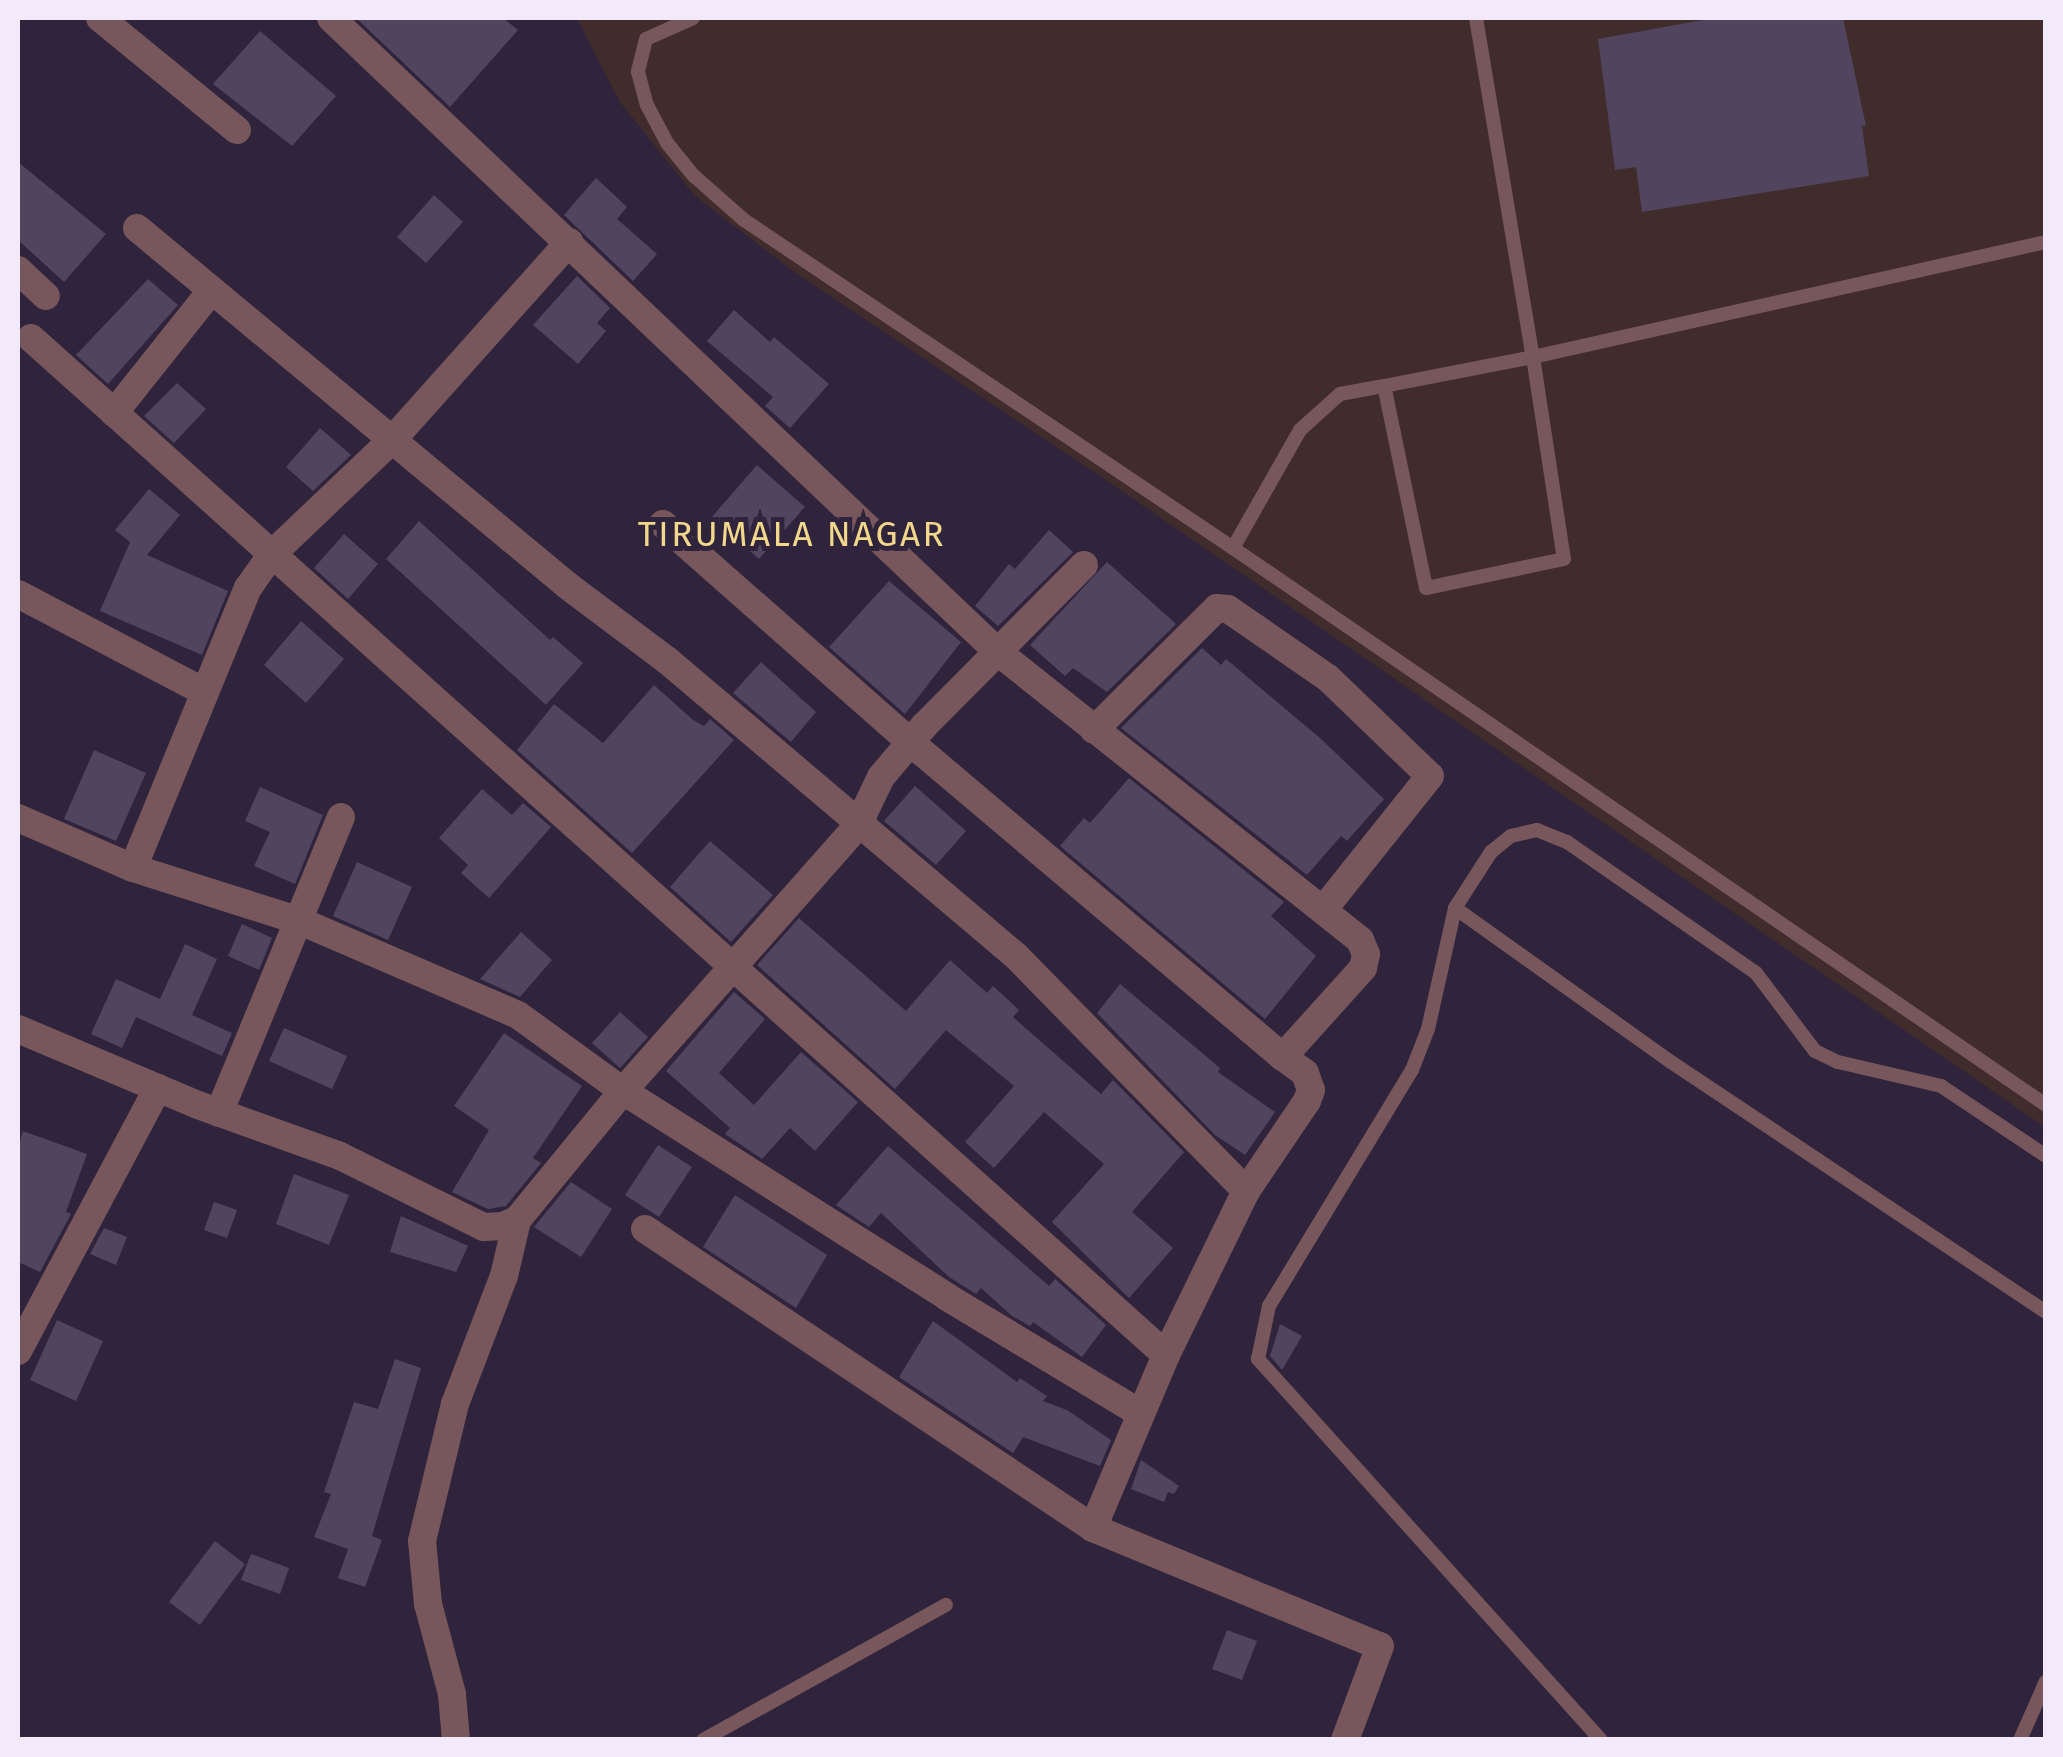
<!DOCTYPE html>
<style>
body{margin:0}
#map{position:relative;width:2063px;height:1757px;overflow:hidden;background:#30243c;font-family:"Fira Sans",sans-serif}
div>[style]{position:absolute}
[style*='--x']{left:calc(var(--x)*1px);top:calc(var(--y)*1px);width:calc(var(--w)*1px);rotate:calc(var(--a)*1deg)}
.industrial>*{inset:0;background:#402c2a}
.building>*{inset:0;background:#51445e}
.service>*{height:14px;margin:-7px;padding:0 7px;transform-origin:7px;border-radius:7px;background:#77575c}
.minor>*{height:28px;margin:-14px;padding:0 14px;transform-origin:14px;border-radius:14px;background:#77575c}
span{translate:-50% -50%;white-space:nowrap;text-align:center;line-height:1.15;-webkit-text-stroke:10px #30243c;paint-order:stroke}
.neighbourhood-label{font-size:35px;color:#f2d88b;letter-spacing:2.5px}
.frame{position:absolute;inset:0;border:20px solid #f2eafa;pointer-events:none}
</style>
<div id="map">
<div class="industrial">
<div style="clip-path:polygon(577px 18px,2045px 18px,2045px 1127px,1106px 480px,793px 271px,695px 196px,620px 102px)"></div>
</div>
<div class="building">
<div style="clip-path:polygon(356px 18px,503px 18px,518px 30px,450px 107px)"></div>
<div style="clip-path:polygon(1714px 18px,1843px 18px,1866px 126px,1862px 126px,1869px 176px,1642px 212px,1636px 167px,1615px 170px,1598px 39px)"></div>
<div style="clip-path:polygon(260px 31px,336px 96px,292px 146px,213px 84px)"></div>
<div style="clip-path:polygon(18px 162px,106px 234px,64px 282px,18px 240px)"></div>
<div style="clip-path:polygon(596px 178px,627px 207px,617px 219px,657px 254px,633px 281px,564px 215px)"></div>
<div style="clip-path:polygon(434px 195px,463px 222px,426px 263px,397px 237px)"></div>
<div style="clip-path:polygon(577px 276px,610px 308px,597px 323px,606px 331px,578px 364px,533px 325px)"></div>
<div style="clip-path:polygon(148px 279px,178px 305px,108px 384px,76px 355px)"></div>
<div style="clip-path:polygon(734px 310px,770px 342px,774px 337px,829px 384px,790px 428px,765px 406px,773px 397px,707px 341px)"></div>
<div style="clip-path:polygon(177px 383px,206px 409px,174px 443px,144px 416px)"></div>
<div style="clip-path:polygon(320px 428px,351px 455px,313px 491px,286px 467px)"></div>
<div style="clip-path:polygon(757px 465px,805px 507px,759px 559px,711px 518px)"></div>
<div style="clip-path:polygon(149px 489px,180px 515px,147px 555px,228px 591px,202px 655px,100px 611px,130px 542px,115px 530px)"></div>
<div style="clip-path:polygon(419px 521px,550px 640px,553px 637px,583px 663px,546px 705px,386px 559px)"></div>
<div style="clip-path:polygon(1049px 530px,1073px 552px,998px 626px,975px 606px,1009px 564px,1015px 569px)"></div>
<div style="clip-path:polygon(344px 534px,378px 564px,348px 599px,314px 568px)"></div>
<div style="clip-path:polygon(1107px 562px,1176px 624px,1107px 692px,1073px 668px,1065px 676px,1030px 645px)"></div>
<div style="clip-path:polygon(889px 581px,961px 642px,905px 714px,829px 647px)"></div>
<div style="clip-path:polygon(301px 621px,344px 659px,306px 703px,264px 665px)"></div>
<div style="clip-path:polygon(1202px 648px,1221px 665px,1226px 659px,1320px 738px,1384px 799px,1347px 841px,1341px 836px,1307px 875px,1121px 728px)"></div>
<div style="clip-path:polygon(761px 662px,816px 712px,791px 742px,733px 693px)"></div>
<div style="clip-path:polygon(654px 685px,693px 720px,704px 726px,710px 719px,734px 740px,632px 853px,517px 750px,554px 704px,603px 743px)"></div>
<div style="clip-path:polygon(94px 750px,146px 773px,116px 841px,64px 819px)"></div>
<div style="clip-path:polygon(1129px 778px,1284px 902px,1271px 916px,1316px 956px,1265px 1019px,1060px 846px,1084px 818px,1090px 823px)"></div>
<div style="clip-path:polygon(915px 786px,966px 831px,936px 865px,884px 821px)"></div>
<div style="clip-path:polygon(260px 787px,323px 815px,295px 884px,254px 866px,270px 832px,245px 821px)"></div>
<div style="clip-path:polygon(482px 789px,512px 815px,523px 803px,551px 827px,489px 898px,461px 873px,468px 865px,439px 838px)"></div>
<div style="clip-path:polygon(710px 841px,773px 895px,731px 942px,670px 887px)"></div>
<div style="clip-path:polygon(357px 862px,412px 887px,388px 940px,333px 916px)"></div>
<div style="clip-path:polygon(799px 918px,906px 1011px,950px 960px,987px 993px,993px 986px,1019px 1010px,1013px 1017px,1101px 1094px,1113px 1080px,1184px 1152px,1132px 1212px,1173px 1248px,1129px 1298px,1052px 1222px,1104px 1164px,1044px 1112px,994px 1168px,965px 1142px,1014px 1086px,946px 1030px,895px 1089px,757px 965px)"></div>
<div style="clip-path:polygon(242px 924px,272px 938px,259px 970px,228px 956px)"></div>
<div style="clip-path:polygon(521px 932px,552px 960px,520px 997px,480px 979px)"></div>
<div style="clip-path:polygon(185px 944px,217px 959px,192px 1015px,232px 1033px,222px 1056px,136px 1017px,122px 1048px,91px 1034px,116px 979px,160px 999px)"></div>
<div style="clip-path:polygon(1120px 984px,1220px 1068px,1218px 1072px,1275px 1112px,1245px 1155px,1215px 1135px,1097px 1013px)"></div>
<div style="clip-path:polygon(734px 992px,765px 1019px,719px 1073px,754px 1105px,801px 1052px,858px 1102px,815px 1151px,790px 1128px,762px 1159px,725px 1134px,730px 1128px,666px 1071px)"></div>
<div style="clip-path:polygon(620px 1012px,648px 1037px,620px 1068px,592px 1043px)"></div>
<div style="clip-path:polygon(284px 1028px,347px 1056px,332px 1089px,269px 1061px)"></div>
<div style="clip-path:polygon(504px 1033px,582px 1086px,533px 1158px,541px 1163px,506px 1206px,488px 1209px,452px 1192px,489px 1130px,454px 1106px)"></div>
<div style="clip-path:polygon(23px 1131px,87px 1154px,66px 1212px,71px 1214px,40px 1272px,18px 1262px,18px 1147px)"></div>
<div style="clip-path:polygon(658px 1145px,692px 1167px,659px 1217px,625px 1195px)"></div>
<div style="clip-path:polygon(888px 1146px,1049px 1286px,1055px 1279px,1106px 1325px,1082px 1357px,1033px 1322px,1030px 1326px,1012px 1316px,981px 1288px,976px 1294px,949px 1277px,881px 1213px,869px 1227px,836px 1205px)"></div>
<div style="clip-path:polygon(294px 1174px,349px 1195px,329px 1245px,276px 1224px)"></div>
<div style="clip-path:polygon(571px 1182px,612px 1209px,581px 1257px,534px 1227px)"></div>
<div style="clip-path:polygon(735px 1195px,827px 1255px,796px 1308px,703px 1247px)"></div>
<div style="clip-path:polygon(214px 1202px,237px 1210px,227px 1238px,204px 1230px)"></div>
<div style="clip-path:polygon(401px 1216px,468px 1246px,456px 1272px,390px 1252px)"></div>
<div style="clip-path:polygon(104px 1228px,127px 1237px,116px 1265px,90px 1254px)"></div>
<div style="clip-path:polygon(57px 1320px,103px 1341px,76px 1401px,30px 1380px)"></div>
<div style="clip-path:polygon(933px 1321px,1017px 1382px,1020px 1378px,1047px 1396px,1043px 1401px,1067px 1410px,1111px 1440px,1100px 1466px,1023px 1437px,1013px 1453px,899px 1377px)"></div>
<div style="clip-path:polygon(1280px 1324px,1302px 1336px,1282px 1370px,1270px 1356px)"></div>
<div style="clip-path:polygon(395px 1359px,421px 1368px,372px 1536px,382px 1540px,365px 1587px,338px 1578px,348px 1549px,314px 1537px,331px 1494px,324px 1492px,354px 1402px,378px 1409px)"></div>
<div style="clip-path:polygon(1141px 1460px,1179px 1486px,1174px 1494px,1168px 1492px,1164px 1502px,1131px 1489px)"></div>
<div style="clip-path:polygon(215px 1541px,245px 1564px,200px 1625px,169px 1602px)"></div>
<div style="clip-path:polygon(251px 1554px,289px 1568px,280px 1594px,241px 1580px)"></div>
<div style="clip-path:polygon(1227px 1630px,1257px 1641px,1242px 1680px,1212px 1669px)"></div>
</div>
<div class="service">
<div style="--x:693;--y:18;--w:51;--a:155.9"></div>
<div style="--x:646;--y:39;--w:34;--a:104"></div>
<div style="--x:638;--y:72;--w:34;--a:75"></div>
<div style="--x:647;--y:105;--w:43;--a:62.2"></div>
<div style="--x:667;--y:143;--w:41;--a:50.9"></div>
<div style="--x:693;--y:175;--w:68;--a:41.4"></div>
<div style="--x:744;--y:220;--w:589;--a:33.85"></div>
<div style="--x:1233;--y:548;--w:986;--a:34.42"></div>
<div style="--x:1476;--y:18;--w:344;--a:80.5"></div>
<div style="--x:1533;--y:357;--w:526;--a:-12.64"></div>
<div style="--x:1533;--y:357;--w:204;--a:81.3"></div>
<div style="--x:1564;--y:559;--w:141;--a:168.1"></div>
<div style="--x:1426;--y:588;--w:206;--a:-101.7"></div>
<div style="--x:1384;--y:386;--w:152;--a:-11"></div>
<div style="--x:1233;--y:548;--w:136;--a:-60.4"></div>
<div style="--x:1300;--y:430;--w:54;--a:-42"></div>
<div style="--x:1340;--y:394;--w:45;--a:-10.3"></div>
<div style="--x:1455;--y:908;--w:265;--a:35.5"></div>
<div style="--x:1671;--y:1062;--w:451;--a:33.7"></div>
<div style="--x:703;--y:1740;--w:278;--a:-29.1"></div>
<div style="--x:1601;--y:1740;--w:513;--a:-132"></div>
<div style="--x:1258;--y:1359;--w:54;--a:-78.3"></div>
<div style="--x:1269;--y:1306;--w:276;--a:-58.8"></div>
<div style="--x:1412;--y:1070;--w:44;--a:-68.7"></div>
<div style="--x:1428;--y:1029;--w:124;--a:-77.4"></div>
<div style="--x:1455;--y:908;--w:67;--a:-57.3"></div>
<div style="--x:1491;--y:852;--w:26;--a:-39"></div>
<div style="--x:1511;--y:836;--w:27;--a:-13"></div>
<div style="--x:1537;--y:830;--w:32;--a:22"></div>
<div style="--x:1567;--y:842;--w:230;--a:34.7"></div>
<div style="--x:1756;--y:973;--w:98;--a:52.9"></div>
<div style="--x:1815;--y:1051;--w:25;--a:26"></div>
<div style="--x:1838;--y:1062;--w:106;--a:13.1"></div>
<div style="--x:1941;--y:1086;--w:126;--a:33.7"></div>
<div style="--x:2020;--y:1740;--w:64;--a:-66.2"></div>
</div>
<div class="minor">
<div style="--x:100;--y:18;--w:177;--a:39.3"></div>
<div style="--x:331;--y:18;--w:920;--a:43.55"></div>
<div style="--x:998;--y:652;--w:463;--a:38.5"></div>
<div style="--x:1360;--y:940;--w:15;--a:67"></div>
<div style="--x:1366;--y:954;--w:14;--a:102"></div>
<div style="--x:1363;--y:968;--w:120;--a:132"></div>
<div style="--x:1283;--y:1057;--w:27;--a:36"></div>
<div style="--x:1305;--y:1073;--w:18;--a:71"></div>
<div style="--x:1311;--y:1090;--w:12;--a:110"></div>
<div style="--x:1307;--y:1101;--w:109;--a:124.1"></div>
<div style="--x:1246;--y:1191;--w:182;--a:116"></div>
<div style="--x:1166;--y:1355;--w:188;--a:112.9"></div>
<div style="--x:137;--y:228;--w:560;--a:39.71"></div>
<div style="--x:568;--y:586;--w:125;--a:36.9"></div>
<div style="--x:668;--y:661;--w:456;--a:40.3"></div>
<div style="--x:1016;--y:956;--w:329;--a:45.6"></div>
<div style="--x:18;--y:270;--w:38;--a:43"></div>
<div style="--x:31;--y:338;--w:1524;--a:41.86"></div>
<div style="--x:114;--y:413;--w:157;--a:-51.5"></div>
<div style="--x:663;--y:524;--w:329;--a:41.4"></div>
<div style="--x:910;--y:742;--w:488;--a:40.2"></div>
<div style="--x:18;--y:594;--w:211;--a:27.7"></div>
<div style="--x:1094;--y:730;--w:173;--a:-44.8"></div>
<div style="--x:1217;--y:608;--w:11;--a:5"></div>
<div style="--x:1228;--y:609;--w:121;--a:34.6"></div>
<div style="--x:1328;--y:678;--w:141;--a:43.9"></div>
<div style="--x:1430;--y:776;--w:170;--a:128.6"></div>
<div style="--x:18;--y:818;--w:125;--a:23.5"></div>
<div style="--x:133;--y:868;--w:175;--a:17.6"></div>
<div style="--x:300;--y:921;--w:237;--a:23.3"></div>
<div style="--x:518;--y:1015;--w:130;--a:35.9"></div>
<div style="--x:623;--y:1091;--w:384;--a:32.4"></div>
<div style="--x:947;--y:1297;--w:225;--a:31"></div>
<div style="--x:133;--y:868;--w:303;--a:-67.7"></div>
<div style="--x:248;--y:588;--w:39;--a:-55"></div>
<div style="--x:270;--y:556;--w:171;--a:-43.6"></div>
<div style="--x:394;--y:438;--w:263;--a:-48.2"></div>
<div style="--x:18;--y:1029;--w:195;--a:22.9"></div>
<div style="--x:198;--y:1105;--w:149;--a:19.7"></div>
<div style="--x:338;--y:1155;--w:163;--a:26.3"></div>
<div style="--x:484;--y:1227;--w:19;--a:-3"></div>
<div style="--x:503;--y:1226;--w:15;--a:-23"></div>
<div style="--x:517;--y:1220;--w:167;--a:-50.6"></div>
<div style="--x:623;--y:1091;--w:355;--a:-48.5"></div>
<div style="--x:858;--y:825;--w:53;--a:-64.4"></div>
<div style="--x:881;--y:777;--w:67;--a:-49.9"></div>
<div style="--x:924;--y:726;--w:227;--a:-45.2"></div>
<div style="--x:219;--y:1113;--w:320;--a:-67.6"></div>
<div style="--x:645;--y:1229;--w:539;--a:33.72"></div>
<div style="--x:1093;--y:1528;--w:310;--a:22.4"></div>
<div style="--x:1380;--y:1646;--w:100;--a:110.4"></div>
<div style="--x:18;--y:1351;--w:298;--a:-62"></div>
<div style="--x:456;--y:1740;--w:46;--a:-95"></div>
<div style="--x:452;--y:1694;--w:93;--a:-104.9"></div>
<div style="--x:428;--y:1604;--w:63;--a:-95.4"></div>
<div style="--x:422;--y:1541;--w:141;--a:-76.5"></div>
<div style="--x:455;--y:1404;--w:137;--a:-69.1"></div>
<div style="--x:504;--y:1276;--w:57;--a:-76.9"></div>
</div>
<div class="neighbourhood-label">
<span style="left:792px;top:534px">TIRUMALA NAGAR</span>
</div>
<div class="frame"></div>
</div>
